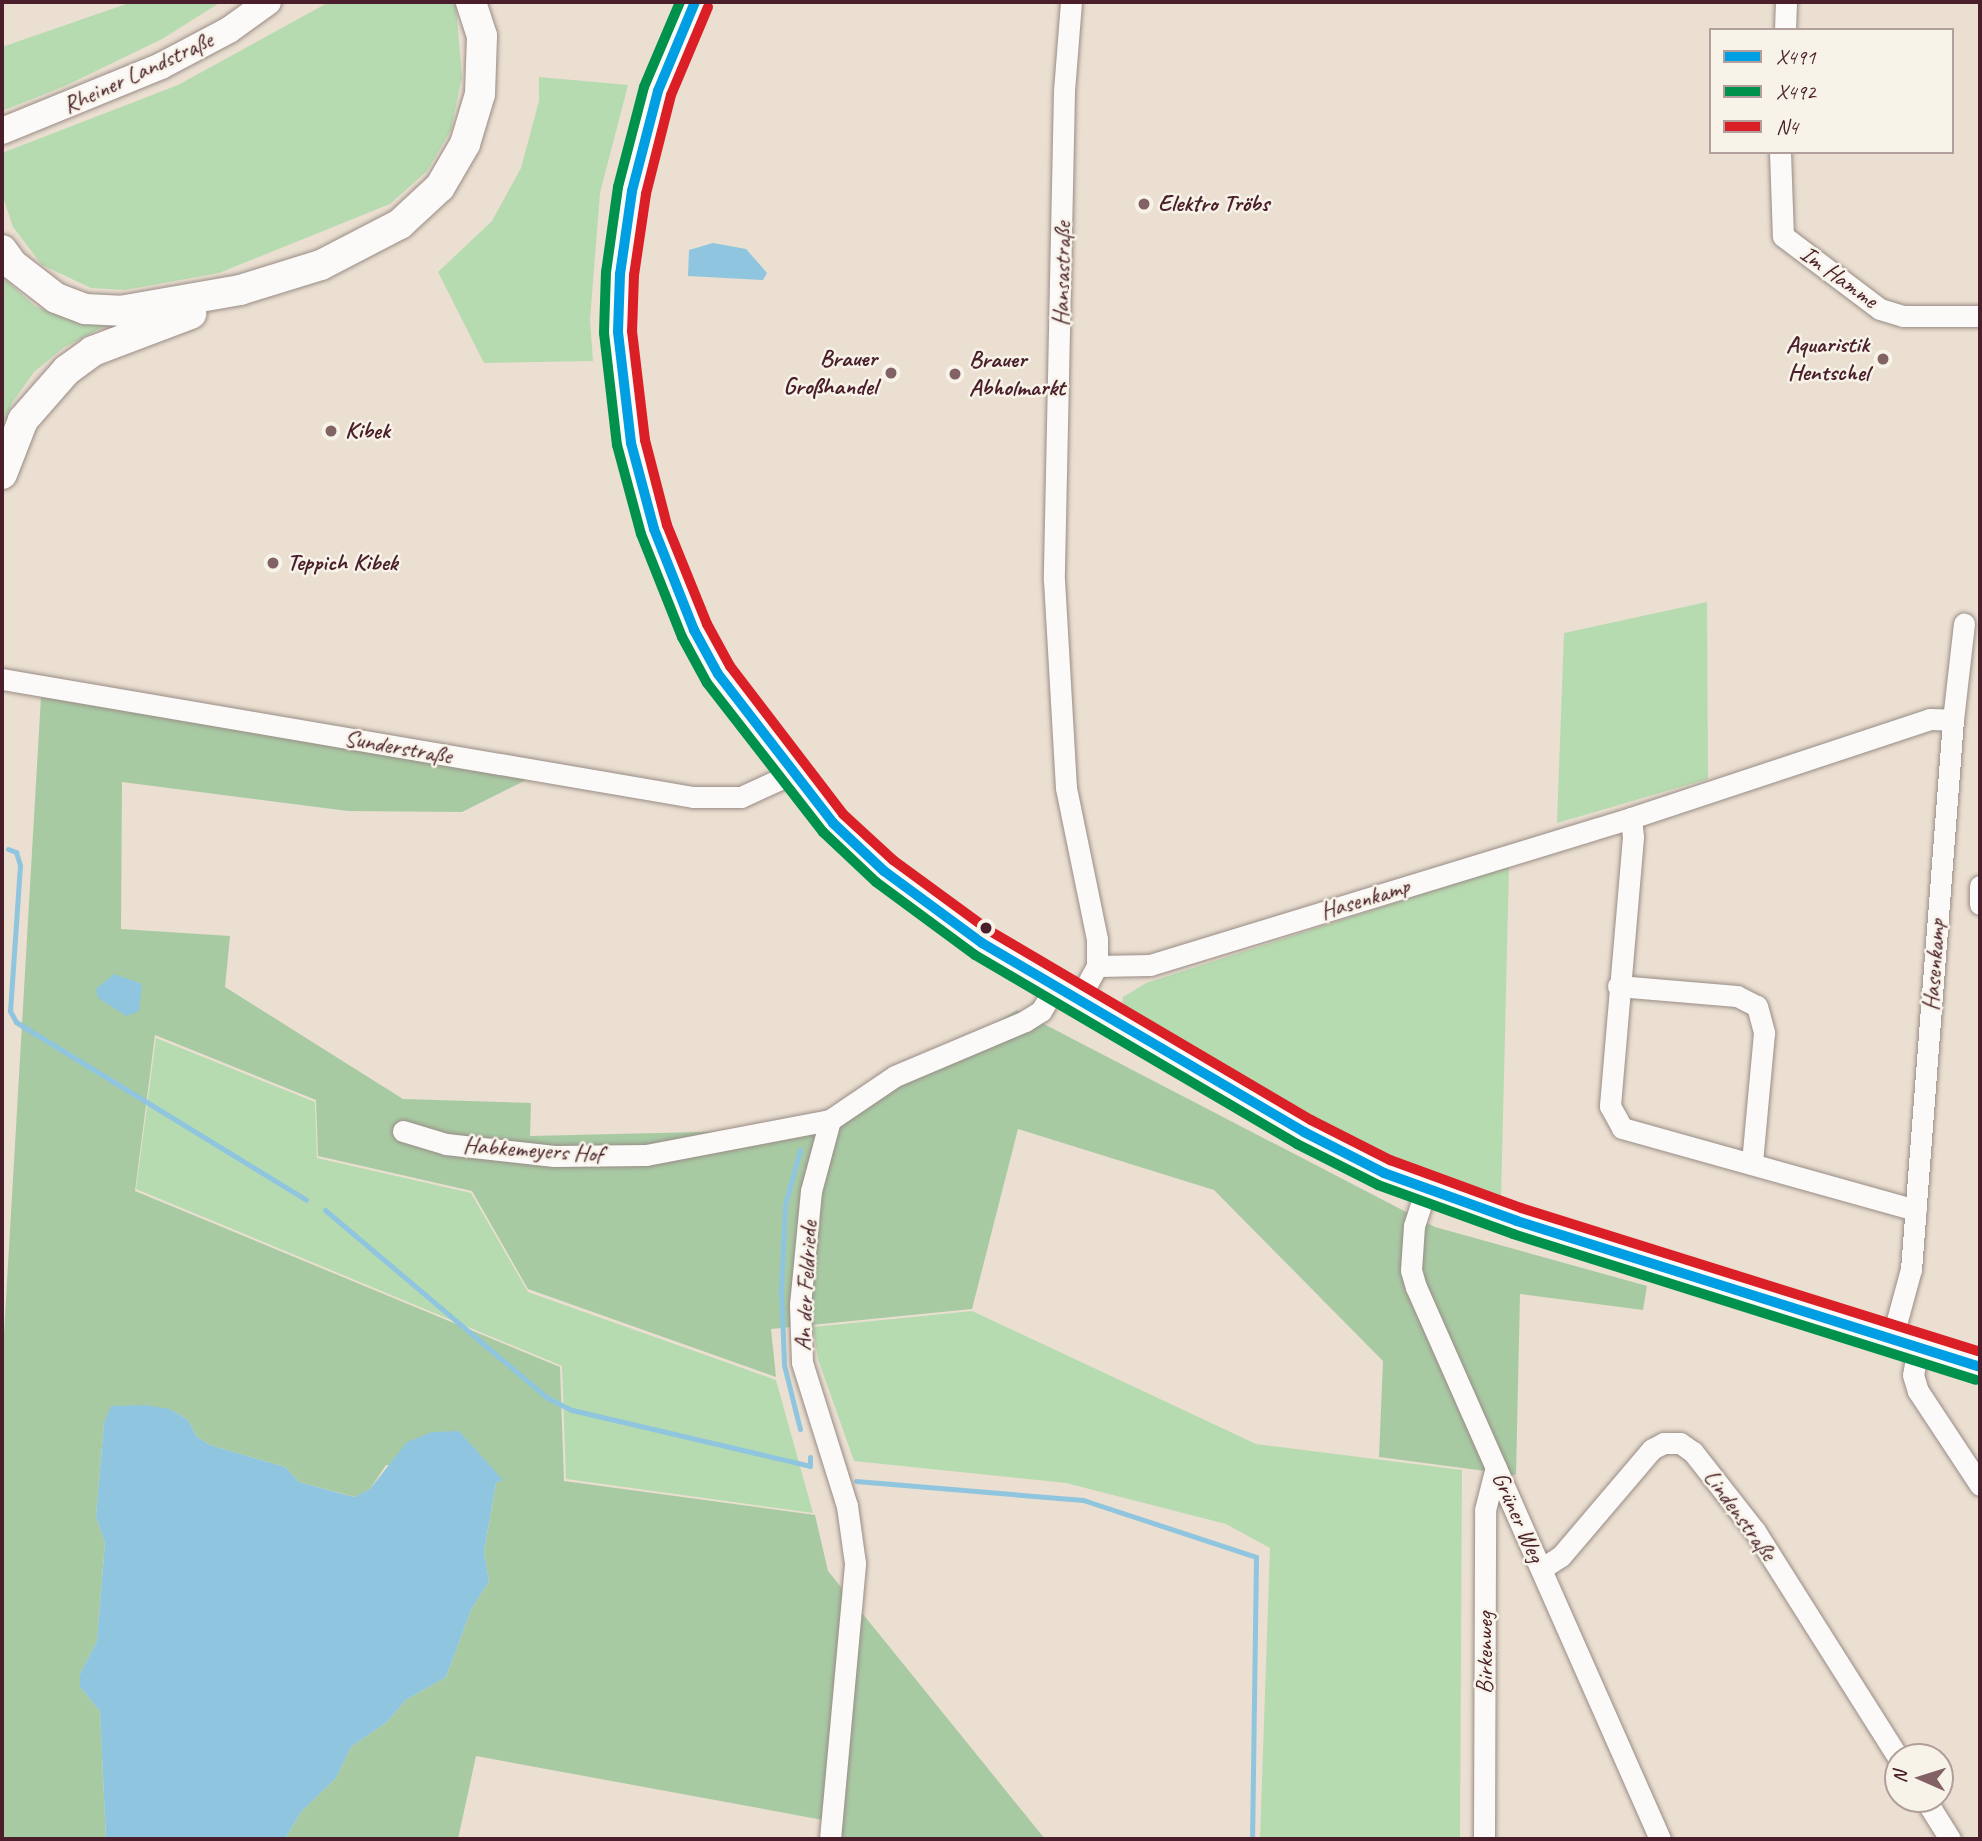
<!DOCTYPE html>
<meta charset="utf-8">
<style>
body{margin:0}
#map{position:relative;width:1982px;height:1841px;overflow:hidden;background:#eadfd0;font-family:Caveat,sans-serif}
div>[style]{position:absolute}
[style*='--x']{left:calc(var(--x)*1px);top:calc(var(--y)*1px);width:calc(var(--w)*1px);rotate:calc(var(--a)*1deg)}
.green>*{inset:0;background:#b7dbb0}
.forest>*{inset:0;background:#a8caa3}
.water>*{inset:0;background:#8fc5de}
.stream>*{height:5px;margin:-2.5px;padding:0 2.5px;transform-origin:2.5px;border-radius:2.5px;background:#8fc5de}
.roads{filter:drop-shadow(0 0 2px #998c87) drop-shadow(0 0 2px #998c87)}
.minor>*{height:21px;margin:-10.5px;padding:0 10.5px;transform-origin:10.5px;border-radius:10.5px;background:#fcfaf8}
.major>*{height:26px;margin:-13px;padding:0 13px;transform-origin:13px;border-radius:13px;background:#fcfaf8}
.highway>*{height:30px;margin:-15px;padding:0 15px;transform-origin:15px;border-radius:15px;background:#fcfaf8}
.bus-1>*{height:10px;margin:-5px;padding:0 5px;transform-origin:5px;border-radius:5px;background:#009ee3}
.bus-2>*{height:10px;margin:-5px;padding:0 5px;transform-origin:5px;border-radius:5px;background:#00924d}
.bus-3>*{height:10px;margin:-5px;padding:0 5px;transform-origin:5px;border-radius:5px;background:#db1f26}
.dots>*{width:19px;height:19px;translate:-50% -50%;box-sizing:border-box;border:4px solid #f7f3e8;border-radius:50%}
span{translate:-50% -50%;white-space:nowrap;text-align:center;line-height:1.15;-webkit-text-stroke:5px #f7f3e8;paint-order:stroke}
.street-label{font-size:24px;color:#4a1f2b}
.poi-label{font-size:24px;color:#4a1f2b;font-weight:700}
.left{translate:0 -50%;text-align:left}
.right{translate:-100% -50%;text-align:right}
.frame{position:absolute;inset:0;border:4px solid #4a1f2b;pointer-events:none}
.legend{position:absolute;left:1709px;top:28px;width:245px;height:126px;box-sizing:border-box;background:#f7f3e8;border:2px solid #b29e9c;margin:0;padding:9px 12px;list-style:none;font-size:21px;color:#4a1f2b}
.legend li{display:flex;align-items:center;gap:14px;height:35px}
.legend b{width:35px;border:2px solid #b29e9c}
.north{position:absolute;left:1884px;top:1743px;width:70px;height:70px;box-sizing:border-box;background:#f7f3e8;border:2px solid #b29e9c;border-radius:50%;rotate:273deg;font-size:19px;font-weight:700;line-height:28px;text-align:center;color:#4a1f2b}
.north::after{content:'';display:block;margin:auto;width:24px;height:32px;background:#826265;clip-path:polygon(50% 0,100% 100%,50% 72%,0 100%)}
</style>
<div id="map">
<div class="green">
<div style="clip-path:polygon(132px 2px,221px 2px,162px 39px,65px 86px,2px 111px,2px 47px)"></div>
<div style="clip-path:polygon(329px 2px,453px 2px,456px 6px,462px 77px,451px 130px,427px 171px,390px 204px,219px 273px,125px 290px,91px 288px,42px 265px,13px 227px,2px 194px,2px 153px,178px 85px)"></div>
<div style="clip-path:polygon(539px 77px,628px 85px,600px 193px,590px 320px,593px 361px,484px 363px,438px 272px,492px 221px,521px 168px,539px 101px)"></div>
<div style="clip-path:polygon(2px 277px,35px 306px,71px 320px,107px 325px,63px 348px,34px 372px,12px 403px,2px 426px)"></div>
<div style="clip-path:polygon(1707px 602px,1708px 779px,1557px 823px,1564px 633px)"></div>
<div style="clip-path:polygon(1509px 866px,1501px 1201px,1438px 1185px,1121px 1013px,1123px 997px,1146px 983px)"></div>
<div style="clip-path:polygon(156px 1038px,315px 1102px,317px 1158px,471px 1193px,528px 1292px,776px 1380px,813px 1513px,566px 1479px,562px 1366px,136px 1189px)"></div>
<div style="clip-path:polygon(972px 1311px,1256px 1444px,1462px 1470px,1460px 1839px,1260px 1839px,1270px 1548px,1226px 1524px,1066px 1483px,854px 1461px,818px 1359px,813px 1327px)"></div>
</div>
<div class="forest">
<div style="clip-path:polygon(41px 697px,528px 779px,462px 812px,348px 811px,122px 782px,121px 929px,230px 936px,225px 987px,403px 1099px,531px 1103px,530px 1136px,822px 1129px,1017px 1010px,1435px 1227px,1647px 1286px,1643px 1310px,1520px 1294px,1516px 1475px,1379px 1457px,1383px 1361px,1214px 1190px,1018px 1129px,972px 1309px,771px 1329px,776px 1377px,528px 1289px,472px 1191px,318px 1156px,316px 1100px,155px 1035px,135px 1191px,560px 1367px,564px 1481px,815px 1515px,828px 1571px,1045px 1839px,826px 1839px,823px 1820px,476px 1756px,458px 1839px,285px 1839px,302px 1811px,336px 1778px,351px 1747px,387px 1722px,406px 1700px,446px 1677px,471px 1610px,489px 1581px,484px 1552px,496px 1483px,502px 1480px,386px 1465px,370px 1489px,355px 1497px,299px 1482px,285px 1467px,210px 1445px,197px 1437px,188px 1420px,170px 1409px,104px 1423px,96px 1517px,105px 1543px,97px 1641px,80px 1674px,80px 1687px,100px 1711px,106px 1839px,2px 1839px,2px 1368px)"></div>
</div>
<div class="water">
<div style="clip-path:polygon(713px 243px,746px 249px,767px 273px,763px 280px,688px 276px,689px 250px)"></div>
<div style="clip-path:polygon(114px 974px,142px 984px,139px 1011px,126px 1016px,98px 998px,96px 989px)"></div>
<div style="clip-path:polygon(145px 1405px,170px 1409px,188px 1420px,197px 1437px,210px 1445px,285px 1467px,299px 1482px,354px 1497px,370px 1489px,407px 1442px,432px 1432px,459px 1431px,503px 1480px,496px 1483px,484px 1552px,489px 1581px,471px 1610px,446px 1677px,406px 1700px,387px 1722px,351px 1747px,336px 1778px,302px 1811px,285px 1839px,106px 1839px,100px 1711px,80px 1687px,80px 1674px,97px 1641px,105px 1543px,96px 1517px,104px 1423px,111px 1406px)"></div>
</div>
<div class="stream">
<div style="--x:8;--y:849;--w:9;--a:21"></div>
<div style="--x:16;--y:852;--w:14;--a:73"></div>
<div style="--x:20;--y:865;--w:146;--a:93.9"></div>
<div style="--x:10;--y:1011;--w:13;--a:61"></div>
<div style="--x:16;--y:1022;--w:340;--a:31.5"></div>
<div style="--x:800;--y:1150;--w:57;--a:105.3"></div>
<div style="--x:785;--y:1205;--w:84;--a:92.7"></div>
<div style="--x:781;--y:1289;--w:76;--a:87.7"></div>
<div style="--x:784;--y:1365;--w:66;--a:76"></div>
<div style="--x:325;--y:1210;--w:289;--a:40.2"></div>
<div style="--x:546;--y:1397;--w:29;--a:27"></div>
<div style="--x:572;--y:1410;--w:244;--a:13.2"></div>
<div style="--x:810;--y:1466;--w:9;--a:-90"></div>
<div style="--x:856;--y:1481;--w:228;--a:4.8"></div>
<div style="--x:1083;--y:1500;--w:182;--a:18.2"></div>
<div style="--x:1256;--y:1557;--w:282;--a:90.8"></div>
</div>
<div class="roads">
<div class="minor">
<div style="--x:695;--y:2;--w:96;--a:112.6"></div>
<div style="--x:658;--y:91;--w:103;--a:104.6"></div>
<div style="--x:632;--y:191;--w:84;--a:98.2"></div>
<div style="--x:620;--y:274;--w:58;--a:92"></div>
<div style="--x:618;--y:332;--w:112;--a:83.3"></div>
<div style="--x:631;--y:443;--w:89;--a:75"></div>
<div style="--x:654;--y:529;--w:109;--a:68.4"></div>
<div style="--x:694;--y:630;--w:50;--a:61.4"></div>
<div style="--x:718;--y:674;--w:188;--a:52.3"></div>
<div style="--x:833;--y:823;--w:70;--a:43.3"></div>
<div style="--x:884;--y:871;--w:122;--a:36.3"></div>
<div style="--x:982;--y:943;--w:373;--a:30.4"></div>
<div style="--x:1304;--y:1132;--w:90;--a:27.1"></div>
<div style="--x:1384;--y:1173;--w:141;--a:19.8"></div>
<div style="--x:1517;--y:1221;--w:485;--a:17.5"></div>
<div style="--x:1071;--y:2;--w:89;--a:94.5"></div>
<div style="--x:1064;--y:91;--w:489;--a:91.2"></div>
<div style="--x:1054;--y:580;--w:208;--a:86.7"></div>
<div style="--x:1066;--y:788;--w:154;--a:78.4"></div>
<div style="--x:1097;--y:939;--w:27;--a:90"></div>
<div style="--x:1097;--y:966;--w:38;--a:119"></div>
<div style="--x:1785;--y:30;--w:28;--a:-88"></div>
<div style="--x:1780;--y:152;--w:84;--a:88"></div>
<div style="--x:1783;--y:236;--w:121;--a:37"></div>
<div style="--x:1880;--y:309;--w:24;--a:17"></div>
<div style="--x:1903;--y:316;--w:77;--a:0"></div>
<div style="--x:2;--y:679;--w:701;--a:9.69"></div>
<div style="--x:693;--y:797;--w:48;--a:0"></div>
<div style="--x:741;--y:797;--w:55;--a:-24.7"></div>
<div style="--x:1953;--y:720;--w:97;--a:-83.5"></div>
<div style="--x:1631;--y:818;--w:19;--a:84"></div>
<div style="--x:1633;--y:837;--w:270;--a:94.9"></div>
<div style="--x:1610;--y:1106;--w:25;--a:61"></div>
<div style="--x:1622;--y:1128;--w:305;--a:15.6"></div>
<div style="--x:1980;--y:886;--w:18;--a:90"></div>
<div style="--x:1097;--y:966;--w:53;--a:-1.1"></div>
<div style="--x:1150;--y:965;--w:503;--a:-16.99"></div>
<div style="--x:1631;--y:818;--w:315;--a:-18.3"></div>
<div style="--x:1930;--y:719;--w:23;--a:2"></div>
<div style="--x:1953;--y:720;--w:551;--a:94.37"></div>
<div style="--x:1911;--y:1269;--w:73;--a:105.2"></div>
<div style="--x:1618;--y:986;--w:119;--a:4.8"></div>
<div style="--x:1737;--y:996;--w:22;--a:27"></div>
<div style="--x:1757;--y:1006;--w:28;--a:75"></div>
<div style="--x:1764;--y:1033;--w:131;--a:95.3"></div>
<div style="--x:403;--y:1131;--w:45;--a:16.8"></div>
<div style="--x:446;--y:1144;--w:109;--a:6.3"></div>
<div style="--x:554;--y:1156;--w:92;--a:-0.6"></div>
<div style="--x:646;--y:1155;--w:187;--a:-10.8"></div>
<div style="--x:1426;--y:1189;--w:39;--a:108"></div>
<div style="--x:1414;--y:1226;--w:44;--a:93.9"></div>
<div style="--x:1411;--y:1270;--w:18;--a:74"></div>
<div style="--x:1416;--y:1287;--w:604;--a:66.15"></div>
<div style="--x:1918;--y:1347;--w:28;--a:100"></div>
<div style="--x:1913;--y:1375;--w:17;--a:73"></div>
<div style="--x:1918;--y:1391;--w:113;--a:56.6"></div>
<div style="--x:1541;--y:1569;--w:24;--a:-33"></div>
<div style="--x:1561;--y:1556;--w:140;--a:-49.6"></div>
<div style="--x:1652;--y:1449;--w:13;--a:-27"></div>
<div style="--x:1664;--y:1443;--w:16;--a:0"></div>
<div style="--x:1680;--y:1443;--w:16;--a:35"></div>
<div style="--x:1693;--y:1452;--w:100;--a:51.9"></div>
<div style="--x:1755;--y:1531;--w:267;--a:57.7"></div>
<div style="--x:1925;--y:1799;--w:47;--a:58"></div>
<div style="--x:830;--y:1839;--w:277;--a:-84.8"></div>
<div style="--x:855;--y:1563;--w:58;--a:-98"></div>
<div style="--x:847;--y:1506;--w:151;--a:-107.4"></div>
<div style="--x:802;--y:1362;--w:57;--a:-92"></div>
<div style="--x:800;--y:1305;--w:115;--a:-84.5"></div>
<div style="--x:811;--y:1191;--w:73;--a:-75"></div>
<div style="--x:830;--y:1120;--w:78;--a:-34.1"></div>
<div style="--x:895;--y:1076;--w:141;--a:-22.9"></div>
<div style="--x:1025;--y:1021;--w:19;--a:-32"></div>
<div style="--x:1041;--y:1011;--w:29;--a:-59"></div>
<div style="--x:1484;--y:1839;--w:329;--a:-89.8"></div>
<div style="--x:1485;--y:1510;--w:44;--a:-75.7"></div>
</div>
<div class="major">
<div style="--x:2;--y:131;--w:172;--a:-22.2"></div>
<div style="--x:161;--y:66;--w:77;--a:-27.9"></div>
<div style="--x:229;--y:30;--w:48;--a:-35.7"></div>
</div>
<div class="highway">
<div style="--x:2;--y:250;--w:17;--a:54"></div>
<div style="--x:12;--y:264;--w:56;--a:37.7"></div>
<div style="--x:56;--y:298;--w:31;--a:21"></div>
<div style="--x:85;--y:309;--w:35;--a:3"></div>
<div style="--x:120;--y:311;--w:122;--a:-9.9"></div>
<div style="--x:240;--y:290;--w:85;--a:-17.2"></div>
<div style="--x:321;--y:265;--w:89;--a:-27.4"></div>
<div style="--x:400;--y:224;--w:54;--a:-42.8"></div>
<div style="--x:440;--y:187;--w:50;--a:-59.8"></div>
<div style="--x:465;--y:144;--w:52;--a:-73.3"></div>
<div style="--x:480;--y:94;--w:58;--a:-88"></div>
<div style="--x:482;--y:36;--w:36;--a:-108"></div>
<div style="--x:2;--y:474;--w:58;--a:-68.7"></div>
<div style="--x:23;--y:420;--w:67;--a:-48.7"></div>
<div style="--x:67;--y:370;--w:32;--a:-36"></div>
<div style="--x:93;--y:351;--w:105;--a:-20.7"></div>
</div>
</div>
<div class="bus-1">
<div style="--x:695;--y:2;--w:96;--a:112.6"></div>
<div style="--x:658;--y:91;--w:103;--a:104.6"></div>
<div style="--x:632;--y:191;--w:84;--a:98.2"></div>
<div style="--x:620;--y:274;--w:58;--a:92"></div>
<div style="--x:618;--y:332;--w:112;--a:83.3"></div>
<div style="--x:631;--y:443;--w:89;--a:75"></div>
<div style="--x:654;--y:529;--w:109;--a:68.4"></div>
<div style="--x:694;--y:630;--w:50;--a:61.4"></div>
<div style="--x:718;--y:674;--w:188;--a:52.3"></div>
<div style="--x:833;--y:823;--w:70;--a:43.3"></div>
<div style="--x:884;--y:871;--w:122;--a:36.3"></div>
<div style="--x:982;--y:943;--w:373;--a:30.4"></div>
<div style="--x:1304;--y:1132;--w:90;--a:27.1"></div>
<div style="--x:1384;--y:1173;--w:141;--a:19.8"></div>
<div style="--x:1517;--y:1221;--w:485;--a:17.5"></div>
</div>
<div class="bus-2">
<div style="--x:680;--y:2;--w:92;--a:113"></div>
<div style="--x:644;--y:87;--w:103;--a:104.6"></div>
<div style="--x:618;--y:187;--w:86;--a:98"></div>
<div style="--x:606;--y:272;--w:61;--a:91.9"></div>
<div style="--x:604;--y:333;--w:113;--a:83.4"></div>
<div style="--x:617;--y:445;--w:92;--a:74.9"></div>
<div style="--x:641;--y:534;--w:111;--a:68.3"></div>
<div style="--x:682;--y:637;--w:52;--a:61.5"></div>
<div style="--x:707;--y:683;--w:189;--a:52.1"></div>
<div style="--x:823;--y:832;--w:73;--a:43.3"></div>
<div style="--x:876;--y:882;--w:123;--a:36.4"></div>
<div style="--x:975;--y:955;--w:373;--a:30.4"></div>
<div style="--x:1297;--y:1144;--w:91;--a:26.8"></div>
<div style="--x:1378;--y:1185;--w:144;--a:19.9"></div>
<div style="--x:1513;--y:1234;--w:485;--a:17.5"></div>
</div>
<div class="bus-3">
<div style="--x:708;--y:7;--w:95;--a:112.8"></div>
<div style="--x:671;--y:95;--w:102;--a:104.2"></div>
<div style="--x:646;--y:194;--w:82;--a:98.4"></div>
<div style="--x:634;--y:275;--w:56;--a:92"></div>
<div style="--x:632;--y:331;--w:110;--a:83.2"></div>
<div style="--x:645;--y:440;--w:88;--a:75.5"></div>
<div style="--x:667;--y:525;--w:107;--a:68"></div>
<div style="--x:707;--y:624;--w:48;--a:61.3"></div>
<div style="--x:730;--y:666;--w:186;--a:52.6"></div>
<div style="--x:843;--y:814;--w:68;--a:42.6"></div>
<div style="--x:893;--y:860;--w:120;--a:36.2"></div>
<div style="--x:990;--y:931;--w:373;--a:30.5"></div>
<div style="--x:1311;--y:1120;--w:89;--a:26.9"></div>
<div style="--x:1390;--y:1160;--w:140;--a:20.1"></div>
<div style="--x:1521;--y:1208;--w:481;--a:17.4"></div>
</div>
<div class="dots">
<div style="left:1144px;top:204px;background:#826265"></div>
<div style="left:1883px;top:359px;background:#826265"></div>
<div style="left:891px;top:373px;background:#826265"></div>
<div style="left:955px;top:374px;background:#826265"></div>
<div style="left:331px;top:431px;background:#826265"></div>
<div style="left:273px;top:563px;background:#826265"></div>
<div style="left:986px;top:928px;background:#4a1f2b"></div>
</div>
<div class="street-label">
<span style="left:138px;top:73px;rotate:-25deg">Rheiner Landstraße</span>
<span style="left:1062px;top:274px;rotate:-89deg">Hansastraße</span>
<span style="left:1839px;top:277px;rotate:36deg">Im Hamme</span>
<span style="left:398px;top:747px;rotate:10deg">Sunderstraße</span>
<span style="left:1365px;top:899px;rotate:-17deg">Hasenkamp</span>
<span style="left:1934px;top:965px;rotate:-86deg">Hasenkamp</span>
<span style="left:533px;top:1150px;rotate:4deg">Habkemeyers Hof</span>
<span style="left:806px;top:1286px;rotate:-87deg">An der Feldriede</span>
<span style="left:1740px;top:1515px;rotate:54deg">Lindenstraße</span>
<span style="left:1518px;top:1517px;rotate:66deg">Grüner Weg</span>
<span style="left:1485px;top:1653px;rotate:-90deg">Birkenweg</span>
</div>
<div class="poi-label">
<span class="left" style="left:1158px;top:204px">Elektro Tröbs</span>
<span class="right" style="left:1869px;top:359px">Aquaristik<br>Hentschel</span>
<span class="right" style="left:877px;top:373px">Brauer<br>Großhandel</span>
<span class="left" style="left:969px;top:374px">Brauer<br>Abholmarkt</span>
<span class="left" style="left:345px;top:431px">Kibek</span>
<span class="left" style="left:287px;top:563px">Teppich Kibek</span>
</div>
<div class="frame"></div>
<ul class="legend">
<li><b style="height:9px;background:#009ee3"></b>X491</li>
<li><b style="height:9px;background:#00924d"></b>X492</li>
<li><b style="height:9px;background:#db1f26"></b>N4</li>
</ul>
<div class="north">N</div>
</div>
